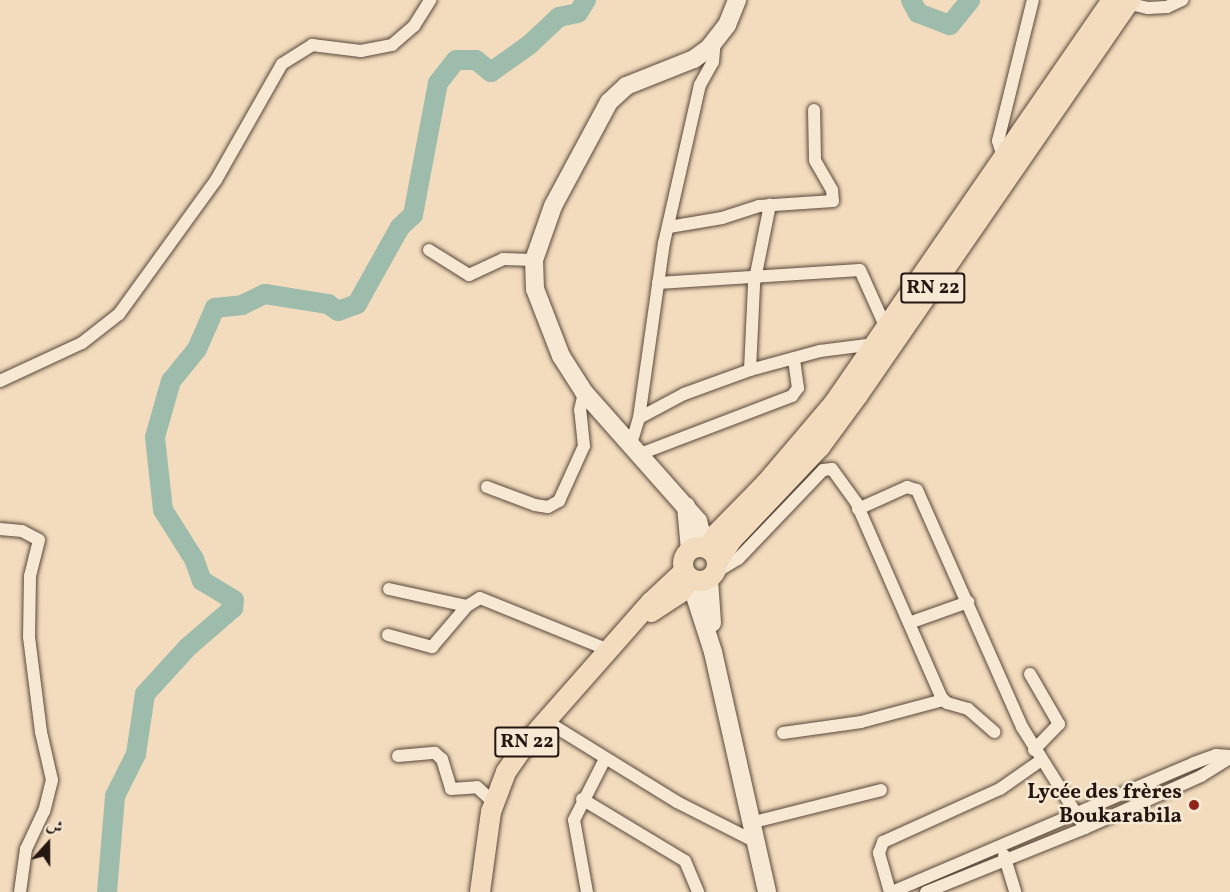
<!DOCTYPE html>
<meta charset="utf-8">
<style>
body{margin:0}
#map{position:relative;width:1230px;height:892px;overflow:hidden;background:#f3dcbd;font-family:Vollkorn,Amiri,serif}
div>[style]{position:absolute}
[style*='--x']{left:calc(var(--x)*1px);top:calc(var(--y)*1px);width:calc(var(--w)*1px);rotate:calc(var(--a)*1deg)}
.river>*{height:20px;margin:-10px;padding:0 10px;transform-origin:10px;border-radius:10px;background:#9dbcac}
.roads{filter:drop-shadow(0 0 2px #58483b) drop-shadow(0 0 2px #58483b)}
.street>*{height:12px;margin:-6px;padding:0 6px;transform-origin:6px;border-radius:6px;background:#f7e8d4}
.secondary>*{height:18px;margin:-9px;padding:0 9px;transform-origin:9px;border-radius:9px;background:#f7e8d4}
.primary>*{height:20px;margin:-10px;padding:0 10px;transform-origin:10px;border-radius:10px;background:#f3dcbd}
.primary>.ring{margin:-10px;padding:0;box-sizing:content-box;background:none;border:20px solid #f3dcbd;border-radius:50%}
.dots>*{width:16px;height:16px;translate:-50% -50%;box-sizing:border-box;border:3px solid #f7e8d4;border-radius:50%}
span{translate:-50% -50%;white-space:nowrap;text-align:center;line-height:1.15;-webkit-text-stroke:5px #f7e8d4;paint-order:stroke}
.shield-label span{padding:2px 4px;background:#f7e8d4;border:2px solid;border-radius:4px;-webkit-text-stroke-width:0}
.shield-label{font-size:20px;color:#241610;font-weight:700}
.poi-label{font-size:21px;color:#241610;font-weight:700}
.right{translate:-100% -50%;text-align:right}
.north{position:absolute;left:18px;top:814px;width:60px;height:60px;-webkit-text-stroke:4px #f7e8d4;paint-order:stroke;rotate:21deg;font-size:16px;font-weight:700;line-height:24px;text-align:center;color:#241610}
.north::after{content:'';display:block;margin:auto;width:21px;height:27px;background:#241610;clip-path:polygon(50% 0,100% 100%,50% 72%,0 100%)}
</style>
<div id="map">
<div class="river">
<div style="--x:911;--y:0;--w:15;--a:62"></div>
<div style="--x:918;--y:13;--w:34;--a:21"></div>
<div style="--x:950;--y:25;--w:32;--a:-51"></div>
<div style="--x:107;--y:892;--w:96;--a:-85.2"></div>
<div style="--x:115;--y:796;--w:47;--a:-63.4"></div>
<div style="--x:136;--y:754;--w:61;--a:-81.5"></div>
<div style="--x:145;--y:694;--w:64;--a:-47.5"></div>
<div style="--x:188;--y:647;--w:60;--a:-40.9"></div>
<div style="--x:233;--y:608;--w:8;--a:-83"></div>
<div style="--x:234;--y:600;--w:37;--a:-149"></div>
<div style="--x:202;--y:581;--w:23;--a:-110"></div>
<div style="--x:194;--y:559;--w:58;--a:-122.3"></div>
<div style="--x:163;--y:510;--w:73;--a:-96.3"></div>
<div style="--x:155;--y:437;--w:58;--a:-74.1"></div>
<div style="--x:171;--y:381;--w:41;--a:-50.9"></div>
<div style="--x:197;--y:349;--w:45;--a:-66.3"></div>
<div style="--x:215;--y:308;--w:27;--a:-6"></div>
<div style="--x:242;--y:305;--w:25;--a:-26"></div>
<div style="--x:265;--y:294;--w:64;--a:9"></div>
<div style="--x:328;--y:304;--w:12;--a:35"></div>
<div style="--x:338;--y:311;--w:20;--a:-20"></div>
<div style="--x:357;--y:304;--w:88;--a:-60.8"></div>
<div style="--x:400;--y:227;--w:18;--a:-43"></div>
<div style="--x:413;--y:215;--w:134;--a:-79.3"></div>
<div style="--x:438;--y:83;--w:29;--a:-52"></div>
<div style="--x:456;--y:60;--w:20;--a:0"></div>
<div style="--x:476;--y:60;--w:19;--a:39"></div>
<div style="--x:491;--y:72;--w:47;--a:-35.4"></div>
<div style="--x:529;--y:45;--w:41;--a:-43"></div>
<div style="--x:559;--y:17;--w:19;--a:-12"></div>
<div style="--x:578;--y:13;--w:15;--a:-58"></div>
</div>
<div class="roads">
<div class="street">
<div style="--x:1122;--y:2;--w:27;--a:13"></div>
<div style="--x:1148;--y:8;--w:19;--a:-3"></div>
<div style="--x:1167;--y:7;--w:17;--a:-25"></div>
<div style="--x:1003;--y:157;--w:17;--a:-107"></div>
<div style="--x:998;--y:141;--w:145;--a:-76.1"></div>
<div style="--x:669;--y:227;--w:54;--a:-9.6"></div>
<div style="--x:722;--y:218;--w:39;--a:-18"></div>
<div style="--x:759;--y:206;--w:74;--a:-3.9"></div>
<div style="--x:833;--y:201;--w:11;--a:-95"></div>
<div style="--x:832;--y:190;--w:34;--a:-120"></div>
<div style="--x:815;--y:160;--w:50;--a:-91.1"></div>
<div style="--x:429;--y:250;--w:47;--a:32"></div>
<div style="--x:469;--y:275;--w:38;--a:-25"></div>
<div style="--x:503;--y:259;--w:31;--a:2"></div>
<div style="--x:658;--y:283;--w:202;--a:-3.7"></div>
<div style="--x:860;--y:270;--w:66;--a:65.8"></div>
<div style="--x:750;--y:370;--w:86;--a:-87.3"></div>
<div style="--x:754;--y:284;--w:81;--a:-78.6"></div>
<div style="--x:0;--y:381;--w:90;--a:-24.9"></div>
<div style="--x:82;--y:343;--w:47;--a:-38.1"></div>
<div style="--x:119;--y:314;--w:165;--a:-54.1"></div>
<div style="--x:216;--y:180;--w:133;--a:-60.4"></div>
<div style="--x:282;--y:64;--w:36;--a:-32"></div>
<div style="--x:312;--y:45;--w:49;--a:7"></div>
<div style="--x:361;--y:51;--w:32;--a:-11"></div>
<div style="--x:392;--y:45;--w:29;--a:-41"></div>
<div style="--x:414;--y:26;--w:31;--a:-58"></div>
<div style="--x:639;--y:418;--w:51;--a:-28.1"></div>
<div style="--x:684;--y:394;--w:70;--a:-20"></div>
<div style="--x:750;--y:370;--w:73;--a:-15.2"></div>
<div style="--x:820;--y:351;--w:55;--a:-7.3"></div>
<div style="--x:631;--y:444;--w:27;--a:-73"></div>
<div style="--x:639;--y:418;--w:177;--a:-81.9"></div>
<div style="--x:664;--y:243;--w:162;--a:-77.2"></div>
<div style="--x:700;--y:85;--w:26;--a:-61"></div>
<div style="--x:713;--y:62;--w:21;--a:-85"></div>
<div style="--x:640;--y:454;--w:163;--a:-20.9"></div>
<div style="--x:792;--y:396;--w:10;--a:-53"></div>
<div style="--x:798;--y:388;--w:30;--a:-98"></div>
<div style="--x:487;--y:487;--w:51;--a:20.6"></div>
<div style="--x:535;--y:505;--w:13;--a:9"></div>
<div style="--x:548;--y:507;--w:13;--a:-29"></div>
<div style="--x:559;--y:501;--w:60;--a:-65.6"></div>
<div style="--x:584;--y:446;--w:36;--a:-96"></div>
<div style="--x:580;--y:410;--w:18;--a:-77"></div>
<div style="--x:858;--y:509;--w:54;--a:-24.2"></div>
<div style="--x:907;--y:487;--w:10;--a:17"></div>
<div style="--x:917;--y:490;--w:259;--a:66.1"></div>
<div style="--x:1022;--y:727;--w:119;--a:58"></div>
<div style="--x:0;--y:529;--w:22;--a:5"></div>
<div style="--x:22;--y:531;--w:19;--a:28"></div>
<div style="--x:39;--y:540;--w:37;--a:104"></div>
<div style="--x:30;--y:576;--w:61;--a:90.9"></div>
<div style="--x:29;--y:637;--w:96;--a:82.8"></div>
<div style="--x:41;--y:732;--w:49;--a:77.1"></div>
<div style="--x:52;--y:780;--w:32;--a:104"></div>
<div style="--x:44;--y:811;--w:42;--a:115.3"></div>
<div style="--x:26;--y:849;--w:43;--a:97.9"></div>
<div style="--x:716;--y:572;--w:26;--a:-31"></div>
<div style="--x:738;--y:559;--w:123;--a:-46.3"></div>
<div style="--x:823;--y:470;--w:9;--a:-6"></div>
<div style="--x:832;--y:469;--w:41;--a:54"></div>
<div style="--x:856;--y:502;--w:213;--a:66.4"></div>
<div style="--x:941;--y:697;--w:8;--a:45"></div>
<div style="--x:947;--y:703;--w:22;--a:16"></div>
<div style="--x:968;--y:709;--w:35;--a:41"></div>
<div style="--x:389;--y:589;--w:80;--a:12.3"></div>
<div style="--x:909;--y:623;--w:63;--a:-19.6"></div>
<div style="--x:388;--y:635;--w:46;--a:15.3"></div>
<div style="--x:432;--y:647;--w:54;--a:-49.5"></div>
<div style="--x:467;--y:606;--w:15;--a:-32"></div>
<div style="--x:480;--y:598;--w:139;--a:22"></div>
<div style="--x:1030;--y:674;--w:58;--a:59.9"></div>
<div style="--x:1059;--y:724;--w:36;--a:134"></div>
<div style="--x:546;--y:721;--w:154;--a:31.7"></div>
<div style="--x:677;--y:802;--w:86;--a:26.9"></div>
<div style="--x:783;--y:733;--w:79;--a:-8"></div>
<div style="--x:861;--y:722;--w:85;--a:-15"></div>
<div style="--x:398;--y:756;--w:37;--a:-5"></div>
<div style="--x:435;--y:753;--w:9;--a:41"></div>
<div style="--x:442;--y:759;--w:31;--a:73"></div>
<div style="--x:451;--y:789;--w:26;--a:-4"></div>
<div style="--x:477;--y:787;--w:23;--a:43"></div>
<div style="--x:582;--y:799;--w:120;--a:31"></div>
<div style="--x:685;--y:861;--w:34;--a:67"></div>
<div style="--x:750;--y:823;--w:135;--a:-14.1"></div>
<div style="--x:1004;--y:855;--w:39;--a:73"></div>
<div style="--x:587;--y:892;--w:73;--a:-100.2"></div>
<div style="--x:574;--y:820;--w:68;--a:-63.1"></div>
<div style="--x:890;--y:892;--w:41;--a:-105.8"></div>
<div style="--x:879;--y:853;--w:12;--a:-70"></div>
<div style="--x:883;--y:842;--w:128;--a:-24.4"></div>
<div style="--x:1000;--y:789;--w:49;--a:-35"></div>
<div style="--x:892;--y:892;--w:328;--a:-23.1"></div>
<div style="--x:1194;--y:763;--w:23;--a:-20"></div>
<div style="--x:1216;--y:755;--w:14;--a:4"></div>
<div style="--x:926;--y:892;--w:171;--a:-21.9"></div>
<div style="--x:1085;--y:828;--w:127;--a:-24.1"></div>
<div style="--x:1201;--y:776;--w:34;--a:-32"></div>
</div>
<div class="secondary">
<div style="--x:686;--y:506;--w:44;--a:84.8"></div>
<div style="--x:705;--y:547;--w:27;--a:-105"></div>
<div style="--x:698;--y:521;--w:172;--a:-131.5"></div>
<div style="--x:584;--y:392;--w:43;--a:-122.6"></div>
<div style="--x:561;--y:356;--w:72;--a:-111.2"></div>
<div style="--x:535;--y:289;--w:29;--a:-92"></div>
<div style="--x:534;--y:260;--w:57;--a:-70.6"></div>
<div style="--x:553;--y:206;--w:118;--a:-61.7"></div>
<div style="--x:609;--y:102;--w:23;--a:-43"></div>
<div style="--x:626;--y:86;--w:73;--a:-21.7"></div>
<div style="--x:694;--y:59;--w:19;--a:-36"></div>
<div style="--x:709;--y:48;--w:29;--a:-52"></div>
<div style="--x:727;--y:25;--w:27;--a:-68"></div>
<div style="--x:709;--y:580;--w:43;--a:86"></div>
<div style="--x:695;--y:581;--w:12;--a:95"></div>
<div style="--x:694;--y:593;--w:62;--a:72.1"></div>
<div style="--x:713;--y:652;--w:246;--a:77.3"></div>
</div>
<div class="primary">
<div class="ring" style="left:683px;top:547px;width:14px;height:14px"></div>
<div style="--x:708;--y:549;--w:18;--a:-61"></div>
<div style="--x:717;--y:533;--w:70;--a:-45.6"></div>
<div style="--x:766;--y:483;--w:105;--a:-49.6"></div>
<div style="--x:834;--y:403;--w:490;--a:-55.4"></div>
<div style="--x:718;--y:562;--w:26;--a:-58"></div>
<div style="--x:732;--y:540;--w:128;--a:-46.6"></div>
<div style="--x:820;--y:447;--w:64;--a:-53.8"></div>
<div style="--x:858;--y:395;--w:480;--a:-55.4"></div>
<div style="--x:651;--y:612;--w:35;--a:-33"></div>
<div style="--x:680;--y:593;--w:18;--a:-52"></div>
<div style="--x:480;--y:892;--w:81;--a:-82.2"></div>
<div style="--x:491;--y:812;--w:43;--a:-69.4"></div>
<div style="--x:506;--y:772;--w:32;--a:-55"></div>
<div style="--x:524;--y:746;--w:192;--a:-48.6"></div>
<div style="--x:651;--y:602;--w:45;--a:-43.2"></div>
</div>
</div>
<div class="dots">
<div style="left:1194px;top:805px;background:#8f2418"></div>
</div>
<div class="shield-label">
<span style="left:933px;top:288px">RN 22</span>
<span style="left:527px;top:742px">RN 22</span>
</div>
<div class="poi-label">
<span class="right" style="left:1182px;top:805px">Lycée des frères<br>Boukarabila</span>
</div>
<div class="north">ش</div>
</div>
